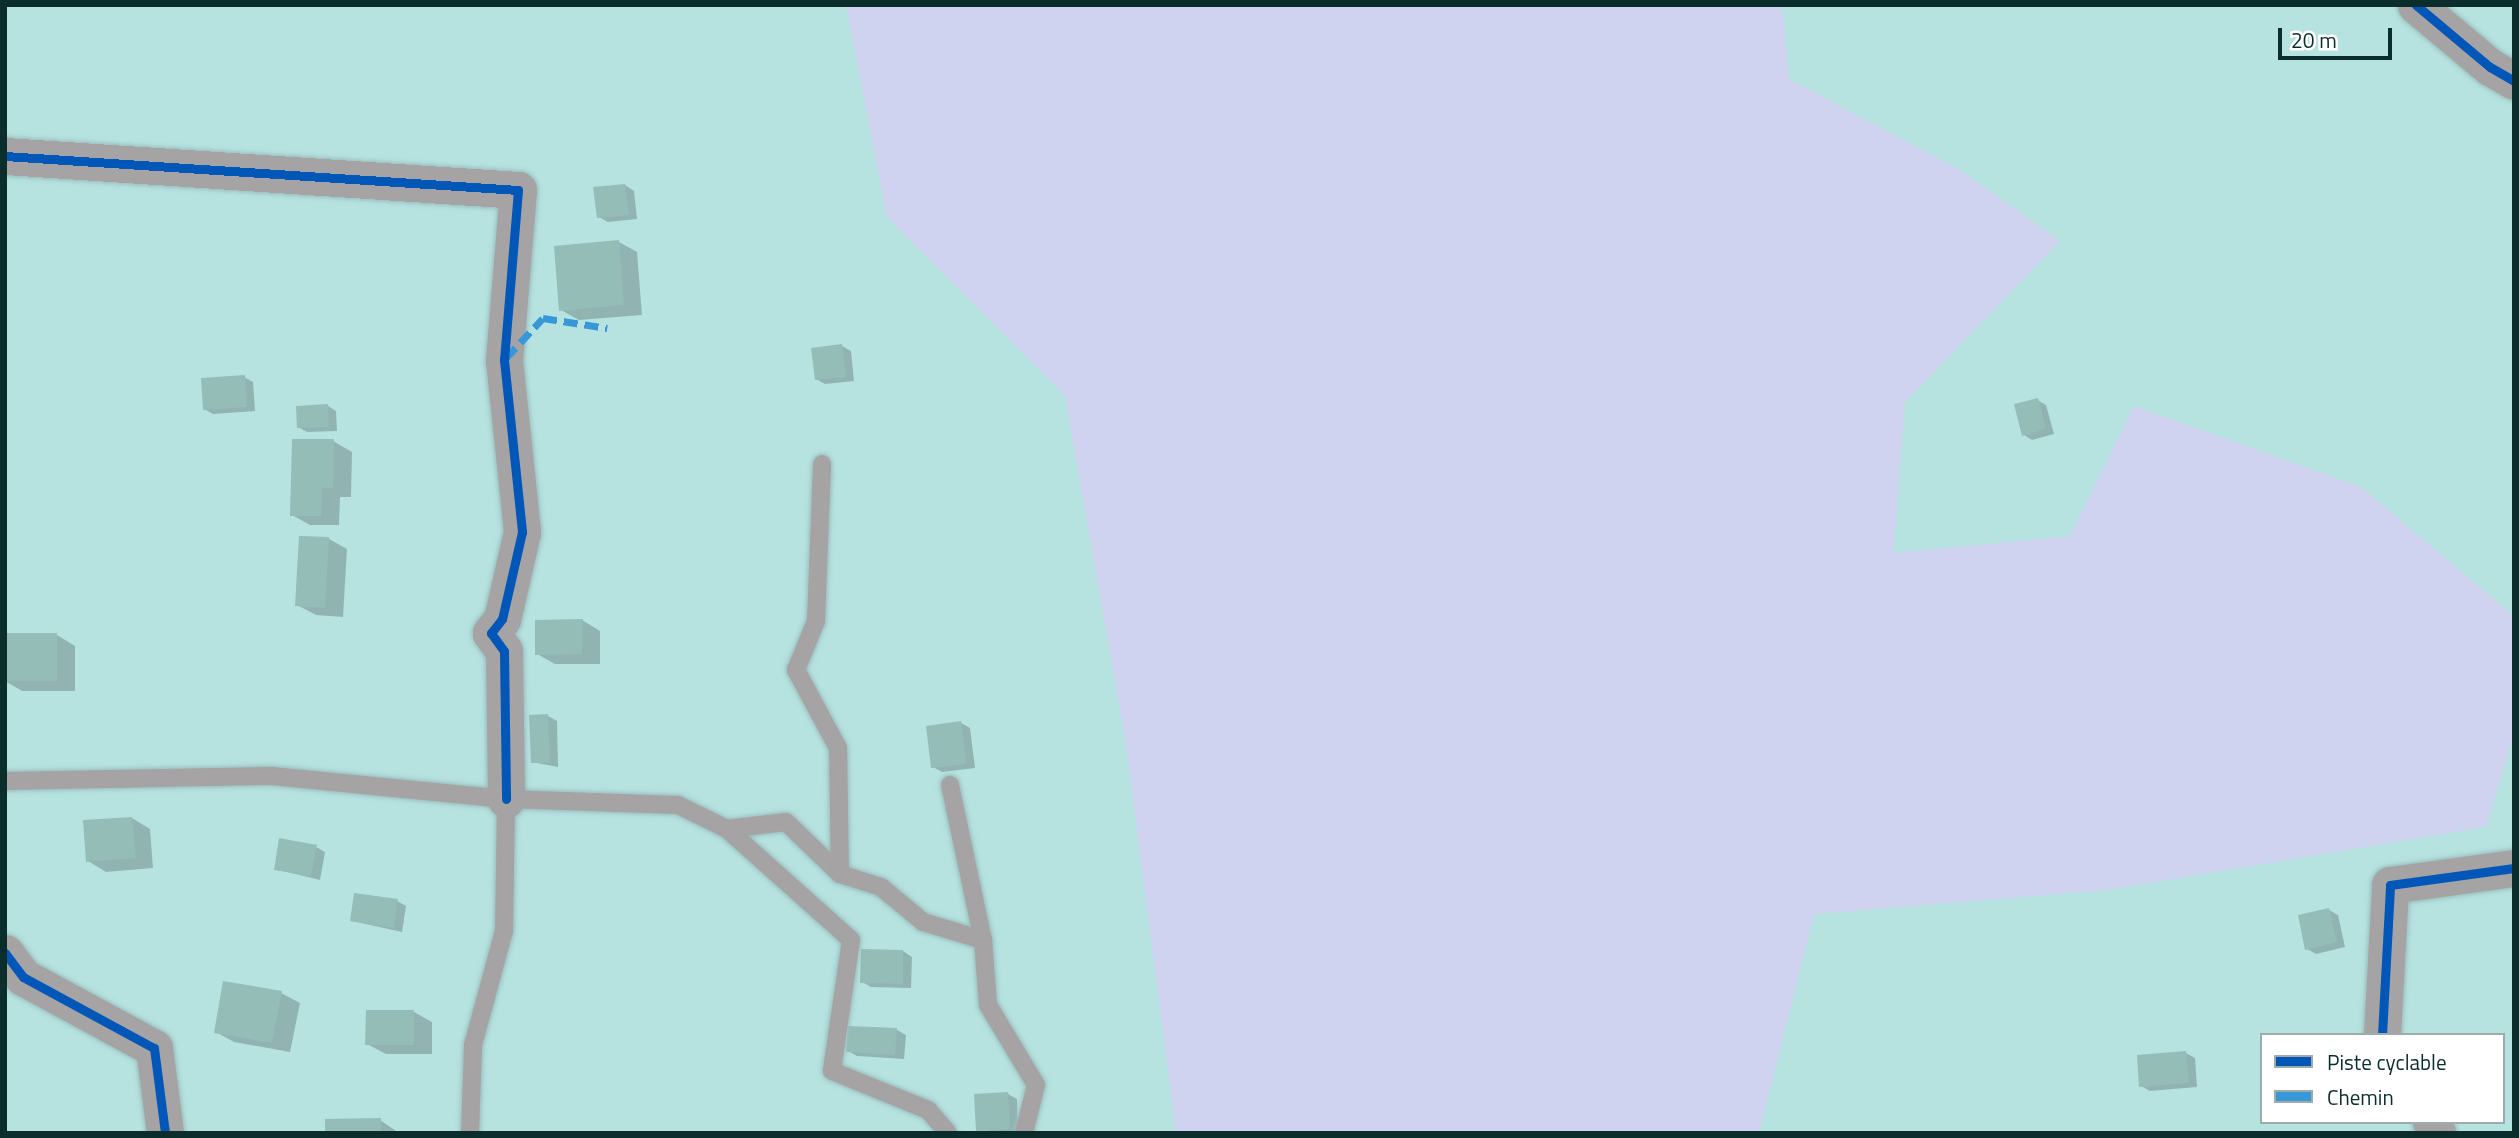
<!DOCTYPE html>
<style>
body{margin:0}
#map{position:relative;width:2519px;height:1138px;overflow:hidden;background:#b6e2e0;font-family:"Titillium Web",sans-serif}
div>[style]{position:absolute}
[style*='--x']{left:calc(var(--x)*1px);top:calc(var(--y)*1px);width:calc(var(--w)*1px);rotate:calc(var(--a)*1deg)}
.green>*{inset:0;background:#d0d3ef}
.shadow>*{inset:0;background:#0003}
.building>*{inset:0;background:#93bdb6}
.roads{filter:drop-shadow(0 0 2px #9abebc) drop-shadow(0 0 2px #9abebc)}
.service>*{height:18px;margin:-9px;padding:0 9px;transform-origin:9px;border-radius:9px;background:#a5a3a4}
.minor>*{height:37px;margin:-18.5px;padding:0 18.5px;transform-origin:18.5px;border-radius:18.5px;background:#a5a3a4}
.quiet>*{height:7px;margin-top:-3.5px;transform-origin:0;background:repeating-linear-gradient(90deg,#3797d7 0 14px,transparent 0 21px)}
.cycleway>*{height:9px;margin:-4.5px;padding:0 4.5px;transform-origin:4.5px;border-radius:4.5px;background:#0057b8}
span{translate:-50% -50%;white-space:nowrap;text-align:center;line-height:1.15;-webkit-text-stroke:7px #fff;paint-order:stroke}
.frame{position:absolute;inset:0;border:7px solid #0b2e2d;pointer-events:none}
.legend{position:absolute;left:2260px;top:1033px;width:245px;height:91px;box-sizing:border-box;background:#fff;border:2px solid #9dabab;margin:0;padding:9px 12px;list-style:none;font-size:21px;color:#0b2e2d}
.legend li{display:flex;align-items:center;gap:14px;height:35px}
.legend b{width:35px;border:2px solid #9dabab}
.scale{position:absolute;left:2278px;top:28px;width:114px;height:32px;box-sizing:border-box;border:4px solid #0b2e2d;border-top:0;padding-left:9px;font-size:21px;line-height:24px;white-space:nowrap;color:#0b2e2d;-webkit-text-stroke:5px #fff;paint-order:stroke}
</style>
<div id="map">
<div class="green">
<div style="clip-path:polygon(846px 5px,1782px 5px,1789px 79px,1960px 170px,2060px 241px,1905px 402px,1893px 553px,2070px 536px,2134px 406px,2361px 487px,2514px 616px,2514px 734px,2486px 827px,2108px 890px,1814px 914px,1759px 1133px,1176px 1133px,1126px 744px,1065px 396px,887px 217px)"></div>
</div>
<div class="shadow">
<div style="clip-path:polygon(625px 185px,634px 191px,637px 219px,608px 222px,599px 217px)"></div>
<div style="clip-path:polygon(619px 242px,637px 252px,642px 315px,579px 320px,561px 310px)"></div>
<div style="clip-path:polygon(842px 346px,851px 351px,854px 381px,825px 384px,816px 379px)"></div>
<div style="clip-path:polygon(244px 377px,253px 382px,255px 411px,213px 414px,204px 409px)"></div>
<div style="clip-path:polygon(2037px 400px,2046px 405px,2054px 434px,2032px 440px,2024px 435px)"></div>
<div style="clip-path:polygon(328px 406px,336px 411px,337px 431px,307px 432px,298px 427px)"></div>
<div style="clip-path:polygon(333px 441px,352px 452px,351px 497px,340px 497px,339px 525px,310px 525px,292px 515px)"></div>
<div style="clip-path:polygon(301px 537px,329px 539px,347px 549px,343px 617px,316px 615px,297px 605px)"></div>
<div style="clip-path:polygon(582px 620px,600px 631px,600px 664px,555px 664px,537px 654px)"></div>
<div style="clip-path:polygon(57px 635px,75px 646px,75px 691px,22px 691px,5px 681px)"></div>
<div style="clip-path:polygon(548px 716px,557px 721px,558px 767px,532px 762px)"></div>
<div style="clip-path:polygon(961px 723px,970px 728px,975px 768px,942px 772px,933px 767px)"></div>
<div style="clip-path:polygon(132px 818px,150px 829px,153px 868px,106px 872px,88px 861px)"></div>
<div style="clip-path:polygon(316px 847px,325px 852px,320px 880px,275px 869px)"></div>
<div style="clip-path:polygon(397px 901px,406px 906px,402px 932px,352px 921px)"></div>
<div style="clip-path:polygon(2329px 910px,2338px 915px,2345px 947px,2316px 954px,2307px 949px)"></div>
<div style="clip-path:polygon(903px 951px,912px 957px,911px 988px,871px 987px,862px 982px)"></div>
<div style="clip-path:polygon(281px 993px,300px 1003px,290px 1052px,234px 1042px,216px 1032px)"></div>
<div style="clip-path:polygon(414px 1012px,432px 1022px,432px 1054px,386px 1054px,367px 1044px)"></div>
<div style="clip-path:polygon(850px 1027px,897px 1030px,906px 1035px,904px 1059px,857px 1056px,848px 1051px)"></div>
<div style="clip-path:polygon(2186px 1053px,2195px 1058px,2197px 1087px,2150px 1091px,2141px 1086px)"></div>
<div style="clip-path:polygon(1008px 1094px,1017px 1099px,1018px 1133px,978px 1130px)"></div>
<div style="clip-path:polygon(380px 1120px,399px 1133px,327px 1133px)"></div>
</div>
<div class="building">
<div style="clip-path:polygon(625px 184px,629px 215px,597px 218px,593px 187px)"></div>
<div style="clip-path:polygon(619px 240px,624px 305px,559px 311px,554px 246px)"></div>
<div style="clip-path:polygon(842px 344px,846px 377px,815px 380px,811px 348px)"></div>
<div style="clip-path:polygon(245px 375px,247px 407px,203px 410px,201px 378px)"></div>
<div style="clip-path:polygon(2038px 398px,2046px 429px,2022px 436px,2014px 404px)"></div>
<div style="clip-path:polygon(328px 404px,329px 427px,297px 428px,296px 406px)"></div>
<div style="clip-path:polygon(292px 439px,334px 439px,333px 488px,322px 488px,321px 516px,290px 516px)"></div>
<div style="clip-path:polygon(299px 536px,329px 537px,325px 608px,295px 606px)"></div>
<div style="clip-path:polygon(583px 619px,582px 654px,535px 655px,535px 620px)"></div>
<div style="clip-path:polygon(5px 633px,57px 633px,57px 681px,5px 681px)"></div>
<div style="clip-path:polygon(548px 714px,550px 763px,531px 763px,529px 715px)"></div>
<div style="clip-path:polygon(961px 721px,967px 764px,931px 768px,926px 726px)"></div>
<div style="clip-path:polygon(132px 817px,136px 858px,86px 862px,83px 820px)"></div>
<div style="clip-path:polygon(279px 838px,317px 845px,311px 876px,274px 870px)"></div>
<div style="clip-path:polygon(354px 893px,398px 899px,394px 928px,350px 921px)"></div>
<div style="clip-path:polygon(2329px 908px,2337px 942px,2305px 950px,2298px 915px)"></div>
<div style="clip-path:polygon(861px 949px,903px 950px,903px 984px,860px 983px)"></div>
<div style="clip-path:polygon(223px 981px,282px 991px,272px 1043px,214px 1033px)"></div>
<div style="clip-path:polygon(366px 1010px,414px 1010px,414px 1045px,365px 1045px)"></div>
<div style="clip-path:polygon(848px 1026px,897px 1028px,895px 1055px,846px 1052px)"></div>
<div style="clip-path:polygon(2186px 1051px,2189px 1083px,2139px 1087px,2137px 1055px)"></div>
<div style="clip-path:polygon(1008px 1092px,1010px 1129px,976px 1131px,974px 1094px)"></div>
<div style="clip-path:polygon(381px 1118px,381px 1133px,325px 1133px,325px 1119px)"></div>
</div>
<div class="roads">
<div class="service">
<div style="--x:5;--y:781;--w:267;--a:-1.1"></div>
<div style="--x:272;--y:776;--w:235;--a:5.6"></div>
<div style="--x:506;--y:799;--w:172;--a:2"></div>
<div style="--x:678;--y:805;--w:55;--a:26.1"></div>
<div style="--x:727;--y:829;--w:59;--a:-6.8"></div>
<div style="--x:786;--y:822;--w:75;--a:43.9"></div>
<div style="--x:840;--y:874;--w:126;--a:-90.9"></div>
<div style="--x:838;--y:748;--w:89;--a:-118.3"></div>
<div style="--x:796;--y:670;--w:53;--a:-67.8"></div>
<div style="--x:816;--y:621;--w:157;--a:-87.8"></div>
<div style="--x:950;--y:785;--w:158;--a:78"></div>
<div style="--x:727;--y:829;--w:166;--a:41.8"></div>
<div style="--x:851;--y:940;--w:132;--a:98.3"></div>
<div style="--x:832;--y:1071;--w:104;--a:22.1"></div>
<div style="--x:928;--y:1110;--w:30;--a:49"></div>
<div style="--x:840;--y:874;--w:43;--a:17.6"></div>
<div style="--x:881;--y:887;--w:55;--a:39.8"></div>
<div style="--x:923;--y:922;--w:63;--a:16.7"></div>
<div style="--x:983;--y:940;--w:65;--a:85.6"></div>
<div style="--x:988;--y:1005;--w:93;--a:59"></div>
<div style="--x:1036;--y:1085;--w:49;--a:104"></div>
<div style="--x:470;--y:1133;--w:88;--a:-88"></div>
<div style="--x:473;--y:1045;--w:118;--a:-74.8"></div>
<div style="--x:504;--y:931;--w:132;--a:-89.1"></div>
</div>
<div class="minor">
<div style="--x:2416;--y:5;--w:97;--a:40"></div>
<div style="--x:2490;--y:67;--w:28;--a:30"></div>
<div style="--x:5;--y:156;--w:514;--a:3.79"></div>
<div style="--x:518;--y:190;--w:171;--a:94.7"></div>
<div style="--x:504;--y:360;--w:173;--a:84"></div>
<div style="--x:522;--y:532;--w:89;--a:102.9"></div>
<div style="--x:502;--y:619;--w:18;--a:128"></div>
<div style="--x:491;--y:633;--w:22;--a:54"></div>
<div style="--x:504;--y:651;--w:148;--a:89.2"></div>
<div style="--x:5;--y:953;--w:30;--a:53"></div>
<div style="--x:23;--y:977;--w:149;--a:28.5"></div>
<div style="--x:154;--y:1048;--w:86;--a:82.6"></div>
<div style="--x:2382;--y:1035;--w:150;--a:-86.9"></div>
<div style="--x:2390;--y:885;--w:125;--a:-7.8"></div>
<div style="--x:2431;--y:1122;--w:13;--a:61"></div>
</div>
</div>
<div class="quiet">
<div style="--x:506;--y:358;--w:54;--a:-47.2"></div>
<div style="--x:543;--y:318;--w:65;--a:8.9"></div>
</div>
<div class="cycleway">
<div style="--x:2416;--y:5;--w:97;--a:40"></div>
<div style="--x:2490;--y:67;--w:28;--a:30"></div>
<div style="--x:5;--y:156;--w:514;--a:3.79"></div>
<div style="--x:518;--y:190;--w:171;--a:94.7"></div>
<div style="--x:504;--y:360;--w:173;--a:84"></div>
<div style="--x:522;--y:532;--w:89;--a:102.9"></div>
<div style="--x:502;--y:619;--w:18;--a:128"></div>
<div style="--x:491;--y:633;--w:22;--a:54"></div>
<div style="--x:504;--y:651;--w:148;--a:89.2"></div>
<div style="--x:5;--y:953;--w:30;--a:53"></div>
<div style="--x:23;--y:977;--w:149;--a:28.5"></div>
<div style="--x:154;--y:1048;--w:86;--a:82.6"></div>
<div style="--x:2382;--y:1035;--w:150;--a:-86.9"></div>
<div style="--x:2390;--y:885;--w:125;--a:-7.8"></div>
</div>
<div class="frame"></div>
<ul class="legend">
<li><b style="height:9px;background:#0057b8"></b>Piste cyclable</li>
<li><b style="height:9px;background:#3797d7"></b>Chemin</li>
</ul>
<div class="scale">20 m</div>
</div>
